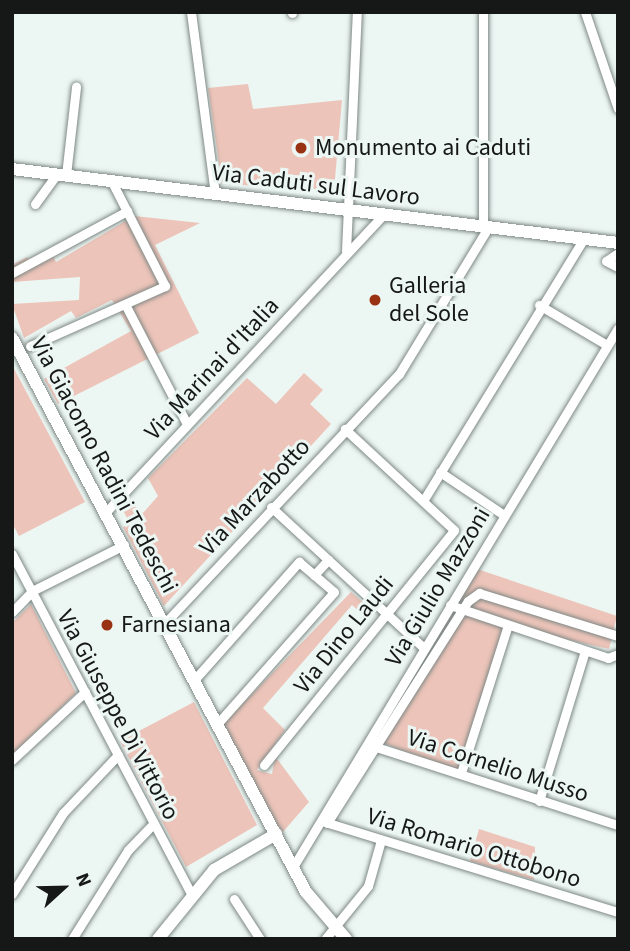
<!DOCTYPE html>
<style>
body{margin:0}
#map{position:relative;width:630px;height:951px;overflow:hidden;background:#ecf6f3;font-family:"Source Sans 3",sans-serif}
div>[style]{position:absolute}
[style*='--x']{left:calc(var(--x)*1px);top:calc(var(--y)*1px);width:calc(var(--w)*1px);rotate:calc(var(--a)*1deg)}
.green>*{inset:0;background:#edc4b9}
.roads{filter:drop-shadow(0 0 2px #7e8885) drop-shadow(0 0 2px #7e8885)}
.street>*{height:9px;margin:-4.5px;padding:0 4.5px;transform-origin:4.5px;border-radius:4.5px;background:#fff}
.secondary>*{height:12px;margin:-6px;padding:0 6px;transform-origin:6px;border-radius:6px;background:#fff}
.dots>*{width:19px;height:19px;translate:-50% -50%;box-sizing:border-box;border:4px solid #ecf6f3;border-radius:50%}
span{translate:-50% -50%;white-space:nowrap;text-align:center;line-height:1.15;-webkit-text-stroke:6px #ecf6f3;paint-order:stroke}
.poi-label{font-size:24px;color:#151817}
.left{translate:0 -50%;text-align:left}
.street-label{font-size:24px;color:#151817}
.frame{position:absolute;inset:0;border:14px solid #151817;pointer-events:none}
.north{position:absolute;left:28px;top:853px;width:70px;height:70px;-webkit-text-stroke:5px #ecf6f3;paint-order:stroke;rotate:68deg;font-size:19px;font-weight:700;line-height:28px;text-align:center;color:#151817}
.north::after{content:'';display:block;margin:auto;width:24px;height:32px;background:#151817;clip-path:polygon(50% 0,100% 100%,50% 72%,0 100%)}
</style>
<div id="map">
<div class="green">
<div style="clip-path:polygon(248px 84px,253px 109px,342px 100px,334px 190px,222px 184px,208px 88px)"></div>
<div style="clip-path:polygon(134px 216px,200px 223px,155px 245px,199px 333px,58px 404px,44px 379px,131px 331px,112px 300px,76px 318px,71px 311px,24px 338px,12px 304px,79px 300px,80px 277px,12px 282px,12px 265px,27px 257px,31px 265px,52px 254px,56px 262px)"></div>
<div style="clip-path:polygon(12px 365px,85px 502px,19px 536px,12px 523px)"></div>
<div style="clip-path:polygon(304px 373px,323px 390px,310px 404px,331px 424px,164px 606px,123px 527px,130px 523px,120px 505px,127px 499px,143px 513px,158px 496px,148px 478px,247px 378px,276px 404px)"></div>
<div style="clip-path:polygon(477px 569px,617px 616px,609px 649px,508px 626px,461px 773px,378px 741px)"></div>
<div style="clip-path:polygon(351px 592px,366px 605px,360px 612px,352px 605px,263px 708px,285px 730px,257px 770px,272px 774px,275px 756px,309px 802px,282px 833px,223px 724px)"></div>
<div style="clip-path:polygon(31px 604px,76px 693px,12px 755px,12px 623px)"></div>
<div style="clip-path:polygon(194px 702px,257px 825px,186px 867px,120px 741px)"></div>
<div style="clip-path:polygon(479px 829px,535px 847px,534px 880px,470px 861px)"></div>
</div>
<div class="roads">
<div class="street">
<div style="--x:191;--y:12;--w:184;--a:82.5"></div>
<div style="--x:292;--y:12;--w:1;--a:90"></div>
<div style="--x:483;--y:12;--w:213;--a:90"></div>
<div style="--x:585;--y:12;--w:102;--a:71.2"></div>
<div style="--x:66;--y:175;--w:89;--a:-83.5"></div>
<div style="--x:35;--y:204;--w:37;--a:-54"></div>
<div style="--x:346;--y:251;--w:239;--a:-87.4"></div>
<div style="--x:618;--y:253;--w:14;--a:146"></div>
<div style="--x:606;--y:261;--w:13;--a:27"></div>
<div style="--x:12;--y:273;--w:131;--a:-28.3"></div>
<div style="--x:539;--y:305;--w:79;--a:30.5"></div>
<div style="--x:126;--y:306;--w:133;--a:62.7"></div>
<div style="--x:30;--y:346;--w:148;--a:-24"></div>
<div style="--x:165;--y:286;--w:117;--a:-117"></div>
<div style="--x:440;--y:472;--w:77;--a:33.9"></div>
<div style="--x:423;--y:501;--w:308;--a:-58.5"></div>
<div style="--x:271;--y:507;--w:208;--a:42.7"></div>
<div style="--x:106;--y:512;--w:408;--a:-47"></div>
<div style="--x:12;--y:554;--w:384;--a:62.2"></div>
<div style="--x:314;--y:575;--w:21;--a:-47"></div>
<div style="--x:450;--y:605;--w:167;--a:18.5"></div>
<div style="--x:608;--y:658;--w:11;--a:-22"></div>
<div style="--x:12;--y:612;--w:29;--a:-46"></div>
<div style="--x:32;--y:591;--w:103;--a:-26.6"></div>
<div style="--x:165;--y:623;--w:342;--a:-46.8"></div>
<div style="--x:399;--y:374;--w:173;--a:-58.7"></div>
<div style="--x:195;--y:679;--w:157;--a:-48.4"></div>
<div style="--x:299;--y:562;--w:46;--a:40.6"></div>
<div style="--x:334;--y:592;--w:175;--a:131.5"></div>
<div style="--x:373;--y:746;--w:257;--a:17.9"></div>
<div style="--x:12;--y:760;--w:100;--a:-43"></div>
<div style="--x:264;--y:765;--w:302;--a:-51"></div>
<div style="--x:454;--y:530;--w:149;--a:-137.2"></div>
<div style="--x:461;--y:773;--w:155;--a:-72.4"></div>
<div style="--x:539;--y:801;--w:157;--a:-73"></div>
<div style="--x:325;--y:822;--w:307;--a:17.1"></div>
<div style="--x:327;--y:823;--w:263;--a:-57.6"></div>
<div style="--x:468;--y:601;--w:14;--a:-36"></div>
<div style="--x:479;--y:593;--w:145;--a:17.2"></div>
<div style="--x:293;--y:867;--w:629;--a:-58.91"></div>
<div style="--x:12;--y:894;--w:96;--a:-57.8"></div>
<div style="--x:63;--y:813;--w:80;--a:-46.5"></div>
<div style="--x:234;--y:899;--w:48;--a:57"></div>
<div style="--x:72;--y:939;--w:105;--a:-57.8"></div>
<div style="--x:128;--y:850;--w:37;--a:-46"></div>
<div style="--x:325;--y:939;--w:68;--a:-50.9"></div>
<div style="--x:368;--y:886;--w:48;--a:-74.2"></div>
</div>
<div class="secondary">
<div style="--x:12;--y:169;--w:611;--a:6.96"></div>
<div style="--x:12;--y:338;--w:627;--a:62.05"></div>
<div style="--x:306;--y:892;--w:62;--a:49.6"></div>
<div style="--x:158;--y:939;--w:89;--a:-50.9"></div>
<div style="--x:214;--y:870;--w:72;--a:-30.1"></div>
</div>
</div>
<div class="dots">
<div style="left:301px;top:148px;background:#993113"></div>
<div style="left:375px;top:300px;background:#993113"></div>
<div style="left:107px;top:625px;background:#993113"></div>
</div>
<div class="poi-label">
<span class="left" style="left:315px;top:148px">Monumento ai Caduti</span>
<span class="left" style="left:389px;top:300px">Galleria<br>del Sole</span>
<span class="left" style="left:121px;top:625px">Farnesiana</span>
</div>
<div class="street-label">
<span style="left:316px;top:185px;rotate:7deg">Via Caduti sul Lavoro</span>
<span style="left:212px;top:369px;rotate:-47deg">Via Marinai d'Italia</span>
<span style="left:104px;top:465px;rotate:62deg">Via Giacomo Radini Tedeschi</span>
<span style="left:255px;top:497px;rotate:-47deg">Via Marzabotto</span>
<span style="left:438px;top:587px;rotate:-59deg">Via Giulio Mazzoni</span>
<span style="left:344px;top:635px;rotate:-51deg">Via Dino Laudi</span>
<span style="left:118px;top:715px;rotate:62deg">Via Giuseppe Di Vittorio</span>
<span style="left:498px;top:766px;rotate:18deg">Via Cornelio Musso</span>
<span style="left:474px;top:848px;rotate:17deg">Via Romario Ottobono</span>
</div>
<div class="frame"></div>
<div class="north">N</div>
</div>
